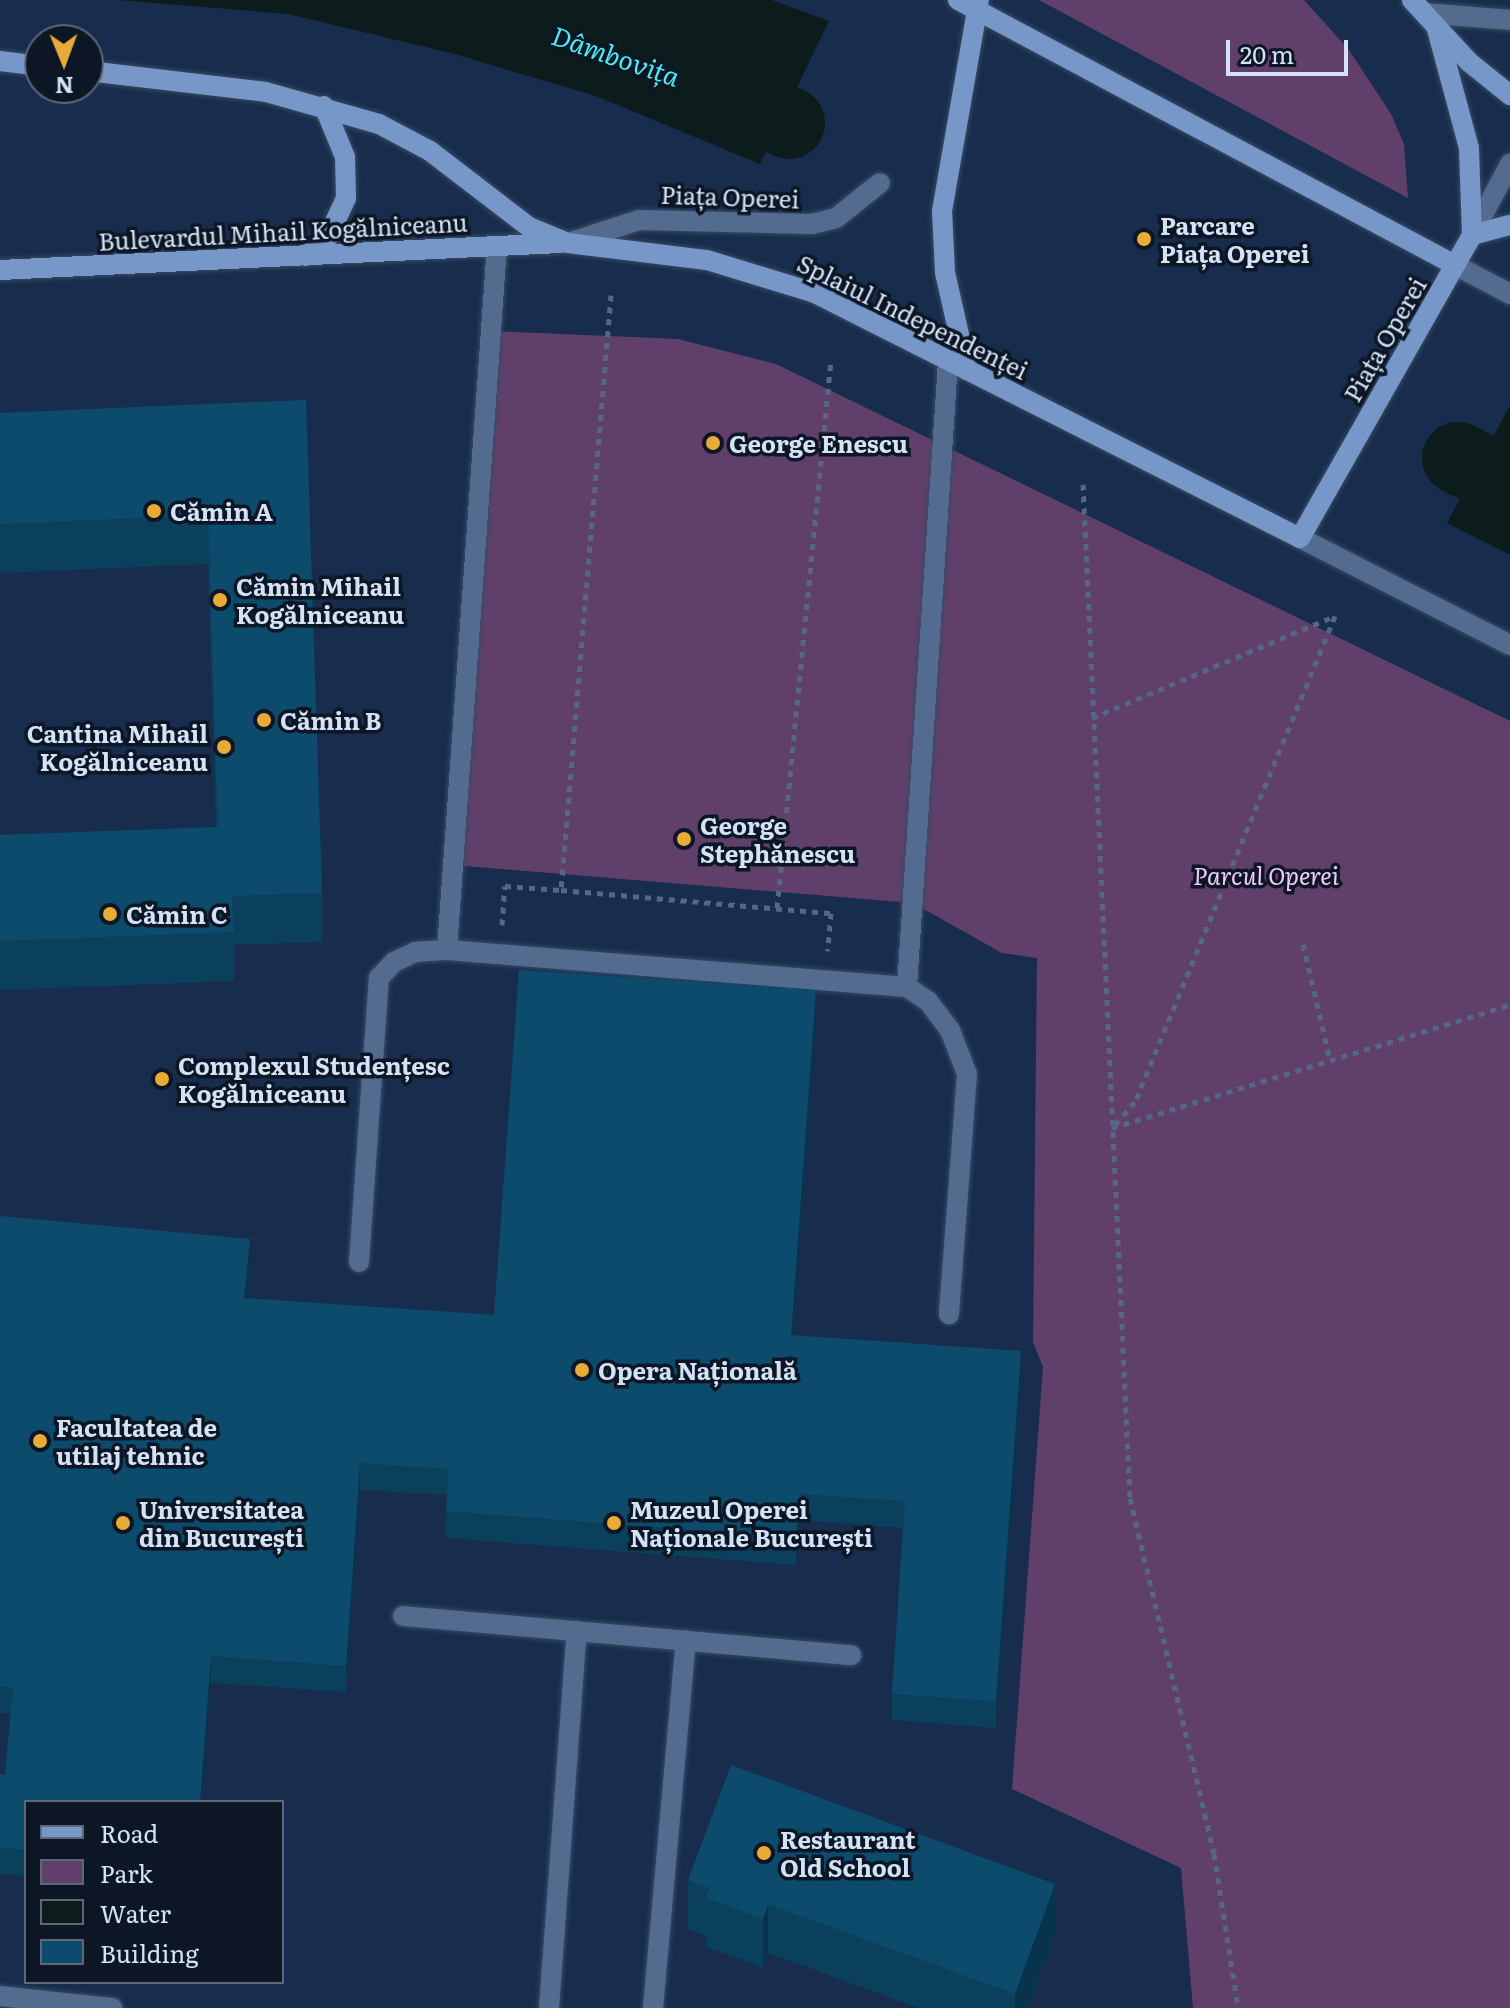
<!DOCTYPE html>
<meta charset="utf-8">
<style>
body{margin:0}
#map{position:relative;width:1510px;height:2008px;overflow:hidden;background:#182d4d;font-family:Literata,serif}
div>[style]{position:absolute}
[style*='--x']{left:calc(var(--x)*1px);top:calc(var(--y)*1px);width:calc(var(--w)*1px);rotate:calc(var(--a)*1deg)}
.green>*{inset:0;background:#60406a}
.water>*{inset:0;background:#0c1b1b}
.river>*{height:72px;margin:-36px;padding:0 36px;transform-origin:36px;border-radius:36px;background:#0c1b1b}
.path>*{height:5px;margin-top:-2.5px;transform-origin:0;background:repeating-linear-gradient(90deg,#556784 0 6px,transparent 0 12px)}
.roads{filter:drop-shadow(0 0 2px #394a65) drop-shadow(0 0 2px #394a65)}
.service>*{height:20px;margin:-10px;padding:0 10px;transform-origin:10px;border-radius:10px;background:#536b8f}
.tertiary>*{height:20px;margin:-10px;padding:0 10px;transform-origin:10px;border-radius:10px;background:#536b8f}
.secondary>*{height:20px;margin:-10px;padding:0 10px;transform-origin:10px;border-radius:10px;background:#536b8f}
.primary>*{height:20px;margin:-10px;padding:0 10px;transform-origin:10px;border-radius:10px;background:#7697c8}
.wall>*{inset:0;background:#0a405c}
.shaded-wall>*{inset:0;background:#08344b}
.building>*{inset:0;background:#0c4b6b}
.dots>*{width:22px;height:22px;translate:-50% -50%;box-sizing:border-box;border:4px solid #0c1624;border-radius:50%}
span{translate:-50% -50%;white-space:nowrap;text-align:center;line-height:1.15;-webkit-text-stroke:7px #0c1624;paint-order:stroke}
.street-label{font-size:24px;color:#d4e2f6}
.poi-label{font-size:24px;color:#d4e2f6;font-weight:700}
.left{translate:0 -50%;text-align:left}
.right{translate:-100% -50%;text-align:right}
.park-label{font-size:24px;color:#f0cafc;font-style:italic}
.water-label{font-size:26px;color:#49edf3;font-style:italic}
.legend{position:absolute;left:24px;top:1800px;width:260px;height:184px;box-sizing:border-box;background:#0c1624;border:2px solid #5c6878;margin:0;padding:10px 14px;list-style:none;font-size:24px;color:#d4e2f6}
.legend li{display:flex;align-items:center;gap:16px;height:40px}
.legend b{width:40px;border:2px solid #5c6878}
.north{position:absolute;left:24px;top:24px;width:80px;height:80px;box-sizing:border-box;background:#0c1624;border:2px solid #5c6878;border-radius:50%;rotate:179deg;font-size:22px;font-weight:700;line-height:32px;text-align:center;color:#d4e2f6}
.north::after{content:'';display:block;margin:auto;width:28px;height:36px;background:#e9ab38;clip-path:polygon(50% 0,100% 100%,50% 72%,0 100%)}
.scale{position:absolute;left:1226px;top:40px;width:122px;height:36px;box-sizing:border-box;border:4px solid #d4e2f6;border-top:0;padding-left:10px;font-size:24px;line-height:28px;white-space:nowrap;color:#d4e2f6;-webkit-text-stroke:6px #0c1624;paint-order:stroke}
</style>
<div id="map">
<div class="green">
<div style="clip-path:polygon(1039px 0,1304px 0,1349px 50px,1391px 114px,1404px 144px,1408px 198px)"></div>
<div style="clip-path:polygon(491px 331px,678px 339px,776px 364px,1510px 721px,1510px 2008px,1193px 2008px,1181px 1868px,1012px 1789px,1043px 1367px,1033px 1342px,1037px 958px,1002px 953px,913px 903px,453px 865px)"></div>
</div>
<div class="water">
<div style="clip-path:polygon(119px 0,772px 0,829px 21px,760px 164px,596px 96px,451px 53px,288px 14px)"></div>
<div style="clip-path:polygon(1510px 405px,1510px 555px,1447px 523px)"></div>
</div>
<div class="river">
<div style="--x:690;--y:80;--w:108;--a:23.5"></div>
<div style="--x:1458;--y:458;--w:58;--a:26.6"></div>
</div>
<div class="path">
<div style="--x:611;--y:295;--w:597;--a:94.8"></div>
<div style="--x:561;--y:890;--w:271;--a:4.9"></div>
<div style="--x:831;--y:913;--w:38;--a:95"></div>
<div style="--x:1083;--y:484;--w:1015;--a:87.35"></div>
<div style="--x:1130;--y:1498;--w:366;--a:76.7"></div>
<div style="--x:1214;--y:1854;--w:156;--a:81.1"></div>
<div style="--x:1092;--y:718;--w:264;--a:-22.8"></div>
<div style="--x:1335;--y:616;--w:526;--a:112.37"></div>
<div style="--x:1135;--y:1102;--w:35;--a:131"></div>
<div style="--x:777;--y:908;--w:551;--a:-84.37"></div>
<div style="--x:502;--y:925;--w:39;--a:-86"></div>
<div style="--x:505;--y:886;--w:56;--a:4.1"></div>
<div style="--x:1303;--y:944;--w:119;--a:76.9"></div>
<div style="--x:1112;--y:1128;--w:417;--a:-17.2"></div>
</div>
<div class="roads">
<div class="service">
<div style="--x:568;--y:243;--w:75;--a:-17.9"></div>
<div style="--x:639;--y:220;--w:173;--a:1.3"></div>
<div style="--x:812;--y:224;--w:25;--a:-14"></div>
<div style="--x:836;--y:218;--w:56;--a:-38.5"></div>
<div style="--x:447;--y:950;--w:706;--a:-85.94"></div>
<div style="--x:907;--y:987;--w:627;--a:-86.25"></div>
<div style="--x:359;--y:1262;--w:285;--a:-86"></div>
<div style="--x:379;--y:978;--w:22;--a:-47"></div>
<div style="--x:394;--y:962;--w:23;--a:-25"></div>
<div style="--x:415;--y:952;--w:32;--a:-4"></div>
<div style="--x:447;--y:950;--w:461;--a:4.6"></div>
<div style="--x:907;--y:987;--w:25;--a:34"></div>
<div style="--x:928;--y:1001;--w:36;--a:53"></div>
<div style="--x:950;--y:1030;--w:47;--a:68.9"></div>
<div style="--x:967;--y:1074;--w:241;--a:94.3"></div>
<div style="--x:403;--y:1616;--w:450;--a:5"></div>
<div style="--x:549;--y:2008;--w:378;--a:-85.8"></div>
<div style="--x:653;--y:2008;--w:369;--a:-84.9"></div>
</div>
<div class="tertiary">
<div style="--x:1425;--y:13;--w:85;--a:4.7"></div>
<div style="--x:1472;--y:235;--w:81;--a:-61.8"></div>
</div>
<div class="secondary">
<div style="--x:1455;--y:265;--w:62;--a:27.8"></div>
<div style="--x:1300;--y:538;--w:236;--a:27"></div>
<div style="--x:0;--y:1996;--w:113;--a:6.1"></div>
</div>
<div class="primary">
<div style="--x:958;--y:0;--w:563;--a:28.07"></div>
<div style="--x:1412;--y:0;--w:84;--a:47.4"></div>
<div style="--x:1469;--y:62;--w:53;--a:38.8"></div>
<div style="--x:0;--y:61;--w:40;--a:7.1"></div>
<div style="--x:88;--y:71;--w:179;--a:6.7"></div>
<div style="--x:266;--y:92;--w:117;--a:15.8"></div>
<div style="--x:379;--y:124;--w:58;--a:27.9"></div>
<div style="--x:430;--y:151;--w:125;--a:37.5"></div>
<div style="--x:529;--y:227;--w:42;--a:22.3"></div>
<div style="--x:568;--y:243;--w:140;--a:7"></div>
<div style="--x:707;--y:260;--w:113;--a:17"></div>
<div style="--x:815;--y:293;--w:543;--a:26.8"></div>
<div style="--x:1300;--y:538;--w:348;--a:-60.4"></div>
<div style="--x:1472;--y:235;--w:87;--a:-92"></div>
<div style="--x:1469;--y:148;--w:123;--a:-105.1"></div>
<div style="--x:1472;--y:235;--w:39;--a:-15"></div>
<div style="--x:306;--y:256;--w:29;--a:-41"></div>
<div style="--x:328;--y:237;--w:43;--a:-65.2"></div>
<div style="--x:346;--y:198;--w:41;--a:-91.4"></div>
<div style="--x:345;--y:157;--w:55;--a:-112.4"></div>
<div style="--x:0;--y:270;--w:561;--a:-2.76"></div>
<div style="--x:967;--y:370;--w:100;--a:-102.7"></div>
<div style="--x:945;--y:272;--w:61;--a:-92.8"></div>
<div style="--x:942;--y:211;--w:214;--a:-80.1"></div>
</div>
</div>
<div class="wall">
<div style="clip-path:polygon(306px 400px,322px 893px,322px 942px,234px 945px,234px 981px,0 990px,0 835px,216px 827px,208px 564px,0 573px,0 413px)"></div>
<div style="clip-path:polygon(816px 1017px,793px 1335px,1021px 1378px,996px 1728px,892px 1720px,892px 1694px,903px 1528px,800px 1520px,796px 1565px,446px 1538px,447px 1495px,360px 1490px,346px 1692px,211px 1683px,26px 1802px,26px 1876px,0 1874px,0 1774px,5px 1775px,11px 1714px,0 1713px,0 1216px,250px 1265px,246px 1298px,494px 1315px)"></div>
<div style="clip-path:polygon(688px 1880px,1055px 1933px,1028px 2008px,919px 2008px,768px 1953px,763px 1967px,706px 1947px,706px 1936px,688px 1929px)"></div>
</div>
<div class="shaded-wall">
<div style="clip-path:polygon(816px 990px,816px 1017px,791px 1361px,791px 1335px)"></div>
<div style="clip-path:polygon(250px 1239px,250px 1265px,244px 1324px,244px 1298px)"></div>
<div style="clip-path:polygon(1021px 1351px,1021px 1378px,996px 1728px,996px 1701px)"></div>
<div style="clip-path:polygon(360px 1463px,360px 1490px,346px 1692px,346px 1666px)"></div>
<div style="clip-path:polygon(800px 1494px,800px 1520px,796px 1565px,796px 1538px)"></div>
<div style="clip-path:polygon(211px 1656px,211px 1683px,202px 1802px,200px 1802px)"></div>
<div style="clip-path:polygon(1055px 1884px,1055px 1933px,1028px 2008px,1015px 2008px,1015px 1994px)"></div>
<div style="clip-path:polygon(768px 1904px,768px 1953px,763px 1967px,763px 1919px)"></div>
</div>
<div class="building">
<div style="clip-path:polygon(306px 400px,322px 893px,232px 896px,234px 932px,0 941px,0 835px,218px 827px,208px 515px,0 524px,0 413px)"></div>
<div style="clip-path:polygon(519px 970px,816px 990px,791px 1335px,1021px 1351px,996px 1701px,892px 1694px,905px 1501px,800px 1494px,796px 1538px,446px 1511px,449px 1469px,360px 1463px,346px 1666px,211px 1656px,200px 1802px,26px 1802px,26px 1850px,0 1847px,0 1774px,5px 1775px,13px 1688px,0 1686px,0 1216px,250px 1239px,244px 1298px,494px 1315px)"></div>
<div style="clip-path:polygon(731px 1765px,1055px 1884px,1015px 1994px,768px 1904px,763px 1919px,706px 1898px,710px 1888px,688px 1880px)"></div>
</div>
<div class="dots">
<div style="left:1144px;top:239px;background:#e9ab38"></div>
<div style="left:713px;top:443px;background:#e9ab38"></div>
<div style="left:154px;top:511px;background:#e9ab38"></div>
<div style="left:220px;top:600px;background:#e9ab38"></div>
<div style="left:264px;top:720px;background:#e9ab38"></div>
<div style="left:224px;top:747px;background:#e9ab38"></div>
<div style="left:684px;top:839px;background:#e9ab38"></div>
<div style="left:110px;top:914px;background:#e9ab38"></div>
<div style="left:162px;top:1079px;background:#e9ab38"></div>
<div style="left:582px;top:1370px;background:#e9ab38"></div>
<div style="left:40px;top:1441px;background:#e9ab38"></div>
<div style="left:123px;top:1523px;background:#e9ab38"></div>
<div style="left:614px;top:1523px;background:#e9ab38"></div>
<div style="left:764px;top:1853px;background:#e9ab38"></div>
</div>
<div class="street-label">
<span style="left:730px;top:196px;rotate:2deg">Piața Operei</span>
<span style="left:283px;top:231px;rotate:-3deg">Bulevardul Mihail Kogălniceanu</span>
<span style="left:913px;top:316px;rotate:26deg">Splaiul Independenței</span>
<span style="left:1384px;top:339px;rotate:-60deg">Piața Operei</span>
</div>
<div class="poi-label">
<span class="left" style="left:1160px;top:239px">Parcare<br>Piața Operei</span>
<span class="left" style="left:729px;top:443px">George Enescu</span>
<span class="left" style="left:170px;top:511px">Cămin A</span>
<span class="left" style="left:236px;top:600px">Cămin Mihail<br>Kogălniceanu</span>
<span class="left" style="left:280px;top:720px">Cămin B</span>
<span class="right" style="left:208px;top:747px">Cantina Mihail<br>Kogălniceanu</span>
<span class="left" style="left:700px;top:839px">George<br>Stephănescu</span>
<span class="left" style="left:126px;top:914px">Cămin C</span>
<span class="left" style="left:178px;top:1079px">Complexul Studențesc<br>Kogălniceanu</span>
<span class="left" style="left:598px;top:1370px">Opera Națională</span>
<span class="left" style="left:56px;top:1441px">Facultatea de<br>utilaj tehnic</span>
<span class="left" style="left:139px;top:1523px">Universitatea<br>din București</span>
<span class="left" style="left:630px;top:1523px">Muzeul Operei<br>Naționale București</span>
<span class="left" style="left:780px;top:1853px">Restaurant<br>Old School</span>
</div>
<div class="park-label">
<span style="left:1266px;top:875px">Parcul Operei</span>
</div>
<div class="water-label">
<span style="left:616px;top:55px;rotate:19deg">Dâmbovița</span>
</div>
<ul class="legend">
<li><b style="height:10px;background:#7697c8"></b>Road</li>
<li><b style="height:22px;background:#60406a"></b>Park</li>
<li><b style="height:22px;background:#0c1b1b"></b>Water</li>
<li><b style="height:22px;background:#0c4b6b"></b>Building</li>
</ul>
<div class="north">N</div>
<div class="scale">20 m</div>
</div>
